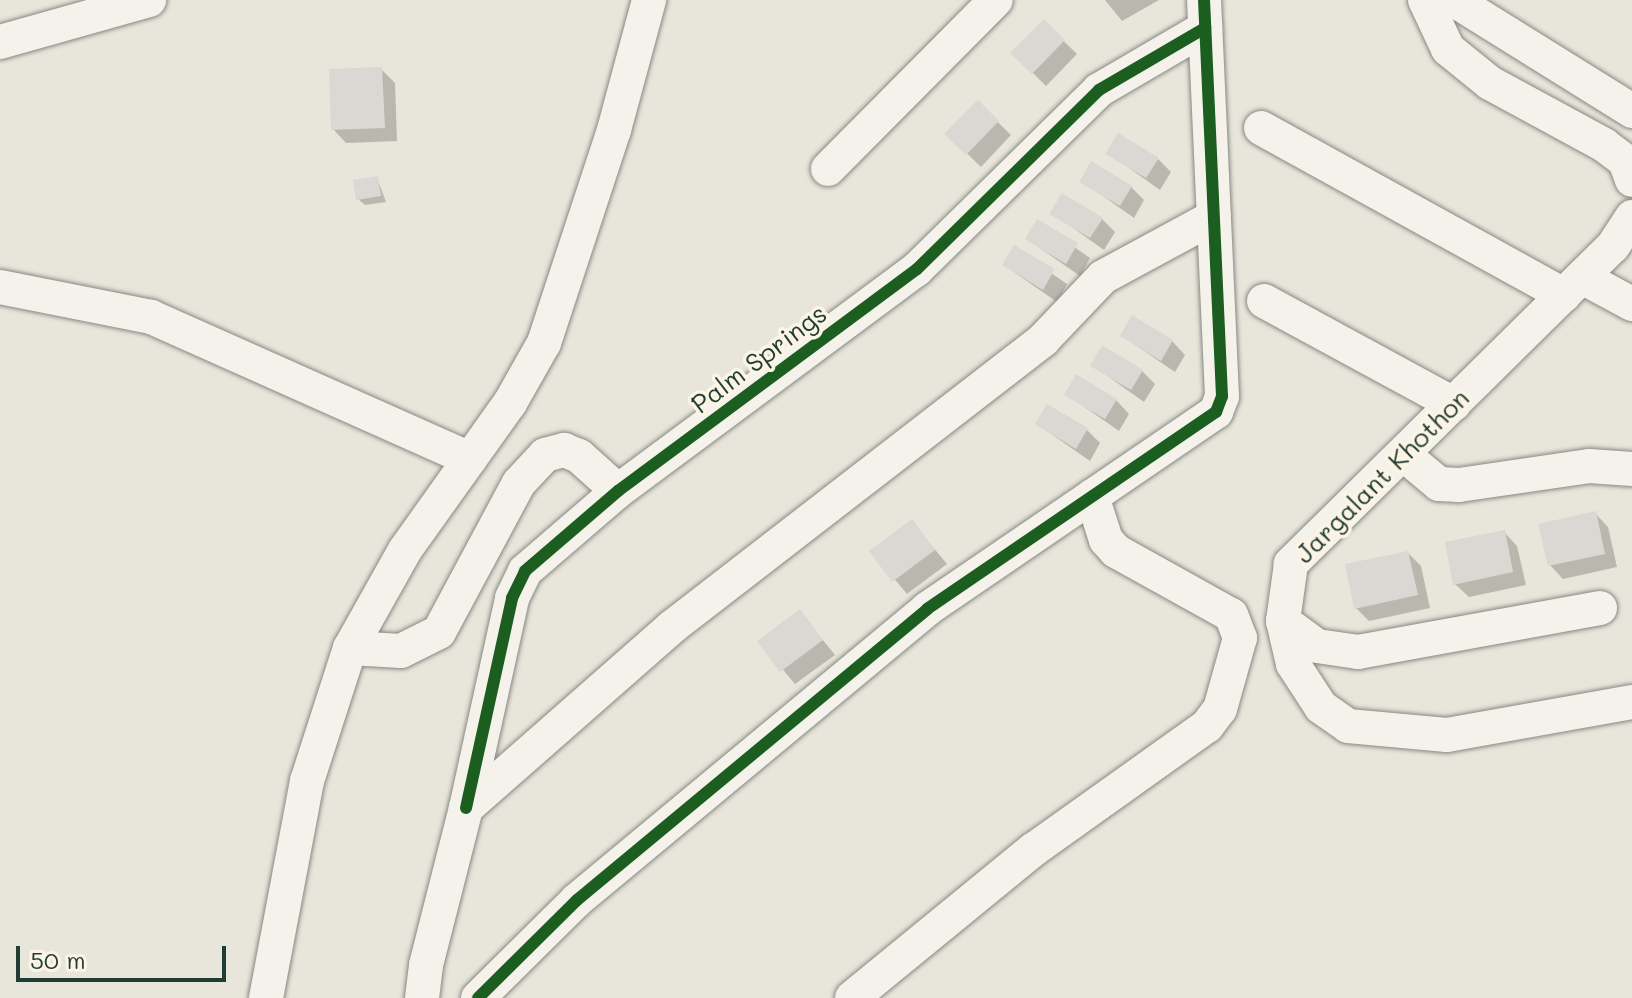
<!DOCTYPE html>
<style>
body{margin:0}
#map{position:relative;width:1632px;height:998px;overflow:hidden;background:#f7f3ea;font-family:Mali,sans-serif}
div>[style]{position:absolute}
[style*='--x']{left:calc(var(--x)*1px);top:calc(var(--y)*1px);width:calc(var(--w)*1px);rotate:calc(var(--a)*1deg)}
.green>*{inset:0;background:#e8e5da}
.shadow>*{inset:0;background:#0003}
.building>*{inset:0;background:#dad8d2}
.roads{filter:drop-shadow(0 0 2px #868984) drop-shadow(0 0 2px #868984)}
.minor>*{height:34px;margin:-17px;padding:0 17px;transform-origin:17px;border-radius:17px;background:#f5f2ec}
.cycleway>*{height:12px;margin:-6px;padding:0 6px;transform-origin:6px;border-radius:6px;background:#1b5e20}
span{translate:-50% -50%;white-space:nowrap;text-align:center;line-height:1.15;-webkit-text-stroke:7px #fcf5e5;paint-order:stroke}
.street-label{font-size:26px;color:#1f3d34}
.scale{position:absolute;left:16px;top:946px;width:210px;height:36px;box-sizing:border-box;border:4px solid #1f3d34;border-top:0;padding-left:10px;font-size:24px;line-height:28px;white-space:nowrap;color:#1f3d34;-webkit-text-stroke:6px #fcf5e5;paint-order:stroke}
</style>
<div id="map">
<div class="green">
<div style="clip-path:polygon(0 0,1632px 0,1632px 998px,0 998px)"></div>
</div>
<div class="shadow">
<div style="clip-path:polygon(1105px 0,1159px 0,1122px 21px)"></div>
<div style="clip-path:polygon(1044px 22px,1077px 54px,1046px 86px,1013px 53px)"></div>
<div style="clip-path:polygon(381px 69px,395px 83px,397px 141px,346px 143px,333px 129px)"></div>
<div style="clip-path:polygon(978px 103px,1011px 135px,981px 167px,947px 134px)"></div>
<div style="clip-path:polygon(1108px 153px,1158px 159px,1171px 172px,1160px 190px)"></div>
<div style="clip-path:polygon(377px 178px,386px 202px,365px 205px,358px 199px)"></div>
<div style="clip-path:polygon(1082px 181px,1131px 187px,1144px 200px,1134px 218px)"></div>
<div style="clip-path:polygon(1052px 213px,1102px 219px,1115px 232px,1104px 250px)"></div>
<div style="clip-path:polygon(1038px 222px,1090px 258px,1080px 276px,1027px 239px)"></div>
<div style="clip-path:polygon(1015px 248px,1067px 284px,1057px 302px,1004px 265px)"></div>
<div style="clip-path:polygon(1122px 336px,1172px 341px,1185px 355px,1175px 372px)"></div>
<div style="clip-path:polygon(1092px 365px,1142px 371px,1155px 384px,1144px 402px)"></div>
<div style="clip-path:polygon(1066px 394px,1116px 400px,1129px 414px,1119px 431px)"></div>
<div style="clip-path:polygon(1037px 424px,1087px 430px,1100px 443px,1090px 461px)"></div>
<div style="clip-path:polygon(1595px 513px,1608px 527px,1617px 567px,1563px 579px,1550px 565px)"></div>
<div style="clip-path:polygon(912px 522px,947px 564px,907px 594px,872px 552px)"></div>
<div style="clip-path:polygon(1504px 532px,1517px 546px,1526px 585px,1469px 597px,1455px 584px)"></div>
<div style="clip-path:polygon(1408px 553px,1421px 566px,1430px 608px,1369px 621px,1356px 608px)"></div>
<div style="clip-path:polygon(800px 612px,835px 655px,795px 684px,760px 642px)"></div>
</div>
<div class="building">
<div style="clip-path:polygon(1044px 19px,1065px 40px,1032px 74px,1010px 53px)"></div>
<div style="clip-path:polygon(382px 67px,385px 128px,331px 130px,329px 69px)"></div>
<div style="clip-path:polygon(978px 100px,999px 121px,966px 155px,944px 134px)"></div>
<div style="clip-path:polygon(1118px 133px,1159px 158px,1146px 178px,1105px 154px)"></div>
<div style="clip-path:polygon(1091px 161px,1132px 186px,1120px 206px,1079px 182px)"></div>
<div style="clip-path:polygon(378px 176px,381px 196px,356px 200px,353px 180px)"></div>
<div style="clip-path:polygon(1062px 193px,1103px 218px,1090px 238px,1049px 214px)"></div>
<div style="clip-path:polygon(1037px 219px,1078px 243px,1066px 264px,1025px 239px)"></div>
<div style="clip-path:polygon(1014px 245px,1055px 269px,1043px 290px,1002px 265px)"></div>
<div style="clip-path:polygon(1132px 315px,1173px 340px,1161px 361px,1120px 336px)"></div>
<div style="clip-path:polygon(1102px 345px,1143px 370px,1131px 390px,1090px 366px)"></div>
<div style="clip-path:polygon(1076px 374px,1117px 399px,1105px 419px,1064px 395px)"></div>
<div style="clip-path:polygon(1047px 404px,1088px 428px,1076px 449px,1035px 424px)"></div>
<div style="clip-path:polygon(1596px 511px,1605px 554px,1548px 566px,1538px 524px)"></div>
<div style="clip-path:polygon(912px 519px,935px 550px,892px 582px,869px 551px)"></div>
<div style="clip-path:polygon(1505px 530px,1513px 572px,1453px 585px,1445px 542px)"></div>
<div style="clip-path:polygon(1408px 551px,1418px 595px,1354px 609px,1345px 564px)"></div>
<div style="clip-path:polygon(800px 609px,823px 640px,780px 672px,757px 641px)"></div>
</div>
<div class="roads">
<div class="minor">
<div style="--x:1425;--y:0;--w:54;--a:64.9"></div>
<div style="--x:1448;--y:49;--w:54;--a:39"></div>
<div style="--x:1490;--y:83;--w:130;--a:28.5"></div>
<div style="--x:1604;--y:145;--w:26;--a:37"></div>
<div style="--x:1625;--y:161;--w:20;--a:70"></div>
<div style="--x:1454;--y:0;--w:210;--a:31.9"></div>
<div style="--x:0;--y:42;--w:155;--a:-15.7"></div>
<div style="--x:1261;--y:128;--w:346;--a:28.9"></div>
<div style="--x:828;--y:169;--w:238;--a:-45.2"></div>
<div style="--x:1632;--y:217;--w:35;--a:123"></div>
<div style="--x:1613;--y:246;--w:453;--a:135.4"></div>
<div style="--x:1291;--y:564;--w:58;--a:98"></div>
<div style="--x:1283;--y:621;--w:44;--a:76.9"></div>
<div style="--x:1293;--y:664;--w:51;--a:56.9"></div>
<div style="--x:1321;--y:707;--w:33;--a:35"></div>
<div style="--x:1348;--y:726;--w:99;--a:5.2"></div>
<div style="--x:1447;--y:735;--w:188;--a:-10.1"></div>
<div style="--x:1582;--y:277;--w:57;--a:28.4"></div>
<div style="--x:0;--y:287;--w:154;--a:11.2"></div>
<div style="--x:151;--y:317;--w:349;--a:24"></div>
<div style="--x:1264;--y:301;--w:216;--a:28.5"></div>
<div style="--x:1403;--y:454;--w:47;--a:39.8"></div>
<div style="--x:1439;--y:484;--w:20;--a:3"></div>
<div style="--x:1459;--y:485;--w:131;--a:-8.3"></div>
<div style="--x:1589;--y:466;--w:43;--a:4"></div>
<div style="--x:1283;--y:621;--w:42;--a:36.3"></div>
<div style="--x:1317;--y:646;--w:41;--a:8.3"></div>
<div style="--x:1358;--y:652;--w:246;--a:-10.3"></div>
<div style="--x:350;--y:648;--w:51;--a:3.4"></div>
<div style="--x:401;--y:651;--w:42;--a:-26.6"></div>
<div style="--x:439;--y:632;--w:169;--a:-61.8"></div>
<div style="--x:519;--y:483;--w:38;--a:-47"></div>
<div style="--x:545;--y:455;--w:20;--a:-15"></div>
<div style="--x:564;--y:450;--w:16;--a:22"></div>
<div style="--x:579;--y:456;--w:52;--a:41.9"></div>
<div style="--x:466;--y:808;--w:215;--a:-77.6"></div>
<div style="--x:512;--y:598;--w:30;--a:-64"></div>
<div style="--x:525;--y:571;--w:123;--a:-40.7"></div>
<div style="--x:618;--y:491;--w:372;--a:-36.6"></div>
<div style="--x:917;--y:269;--w:255;--a:-44.5"></div>
<div style="--x:1099;--y:90;--w:123;--a:-30.3"></div>
<div style="--x:266;--y:998;--w:221;--a:-79.3"></div>
<div style="--x:307;--y:781;--w:140;--a:-72.1"></div>
<div style="--x:350;--y:648;--w:112;--a:-60.7"></div>
<div style="--x:405;--y:550;--w:181;--a:-54.5"></div>
<div style="--x:510;--y:403;--w:69;--a:-60.5"></div>
<div style="--x:544;--y:343;--w:224;--a:-71.8"></div>
<div style="--x:614;--y:130;--w:135;--a:-74.9"></div>
<div style="--x:422;--y:998;--w:33;--a:-83"></div>
<div style="--x:426;--y:965;--w:162;--a:-75.7"></div>
<div style="--x:466;--y:808;--w:274;--a:-41.3"></div>
<div style="--x:672;--y:627;--w:469;--a:-37.7"></div>
<div style="--x:1043;--y:340;--w:87;--a:-46.4"></div>
<div style="--x:1103;--y:277;--w:126;--a:-28.4"></div>
<div style="--x:478;--y:998;--w:139;--a:-44.7"></div>
<div style="--x:577;--y:900;--w:455;--a:-39.7"></div>
<div style="--x:927;--y:609;--w:350;--a:-34.3"></div>
<div style="--x:1216;--y:412;--w:17;--a:-69"></div>
<div style="--x:1222;--y:396;--w:396;--a:-92.6"></div>
<div style="--x:852;--y:998;--w:234;--a:-39.3"></div>
<div style="--x:1033;--y:850;--w:214;--a:-35.5"></div>
<div style="--x:1207;--y:726;--w:21;--a:-53"></div>
<div style="--x:1220;--y:709;--w:74;--a:-74.3"></div>
<div style="--x:1240;--y:638;--w:25;--a:-111"></div>
<div style="--x:1231;--y:615;--w:132;--a:-150.9"></div>
<div style="--x:1116;--y:551;--w:15;--a:-132"></div>
<div style="--x:1106;--y:540;--w:46;--a:-107.7"></div>
</div>
</div>
<div class="cycleway">
<div style="--x:466;--y:808;--w:215;--a:-77.6"></div>
<div style="--x:512;--y:598;--w:30;--a:-64"></div>
<div style="--x:525;--y:571;--w:123;--a:-40.7"></div>
<div style="--x:618;--y:491;--w:372;--a:-36.6"></div>
<div style="--x:917;--y:269;--w:255;--a:-44.5"></div>
<div style="--x:1099;--y:90;--w:123;--a:-30.3"></div>
<div style="--x:478;--y:998;--w:139;--a:-44.7"></div>
<div style="--x:577;--y:900;--w:455;--a:-39.7"></div>
<div style="--x:927;--y:609;--w:350;--a:-34.3"></div>
<div style="--x:1216;--y:412;--w:17;--a:-69"></div>
<div style="--x:1222;--y:396;--w:396;--a:-92.6"></div>
</div>
<div class="street-label">
<span style="left:759px;top:359px;rotate:-37deg">Palm Springs</span>
<span style="left:1382px;top:476px;rotate:-45deg">Jargalant Khothon</span>
</div>
<div class="scale">50 m</div>
</div>
